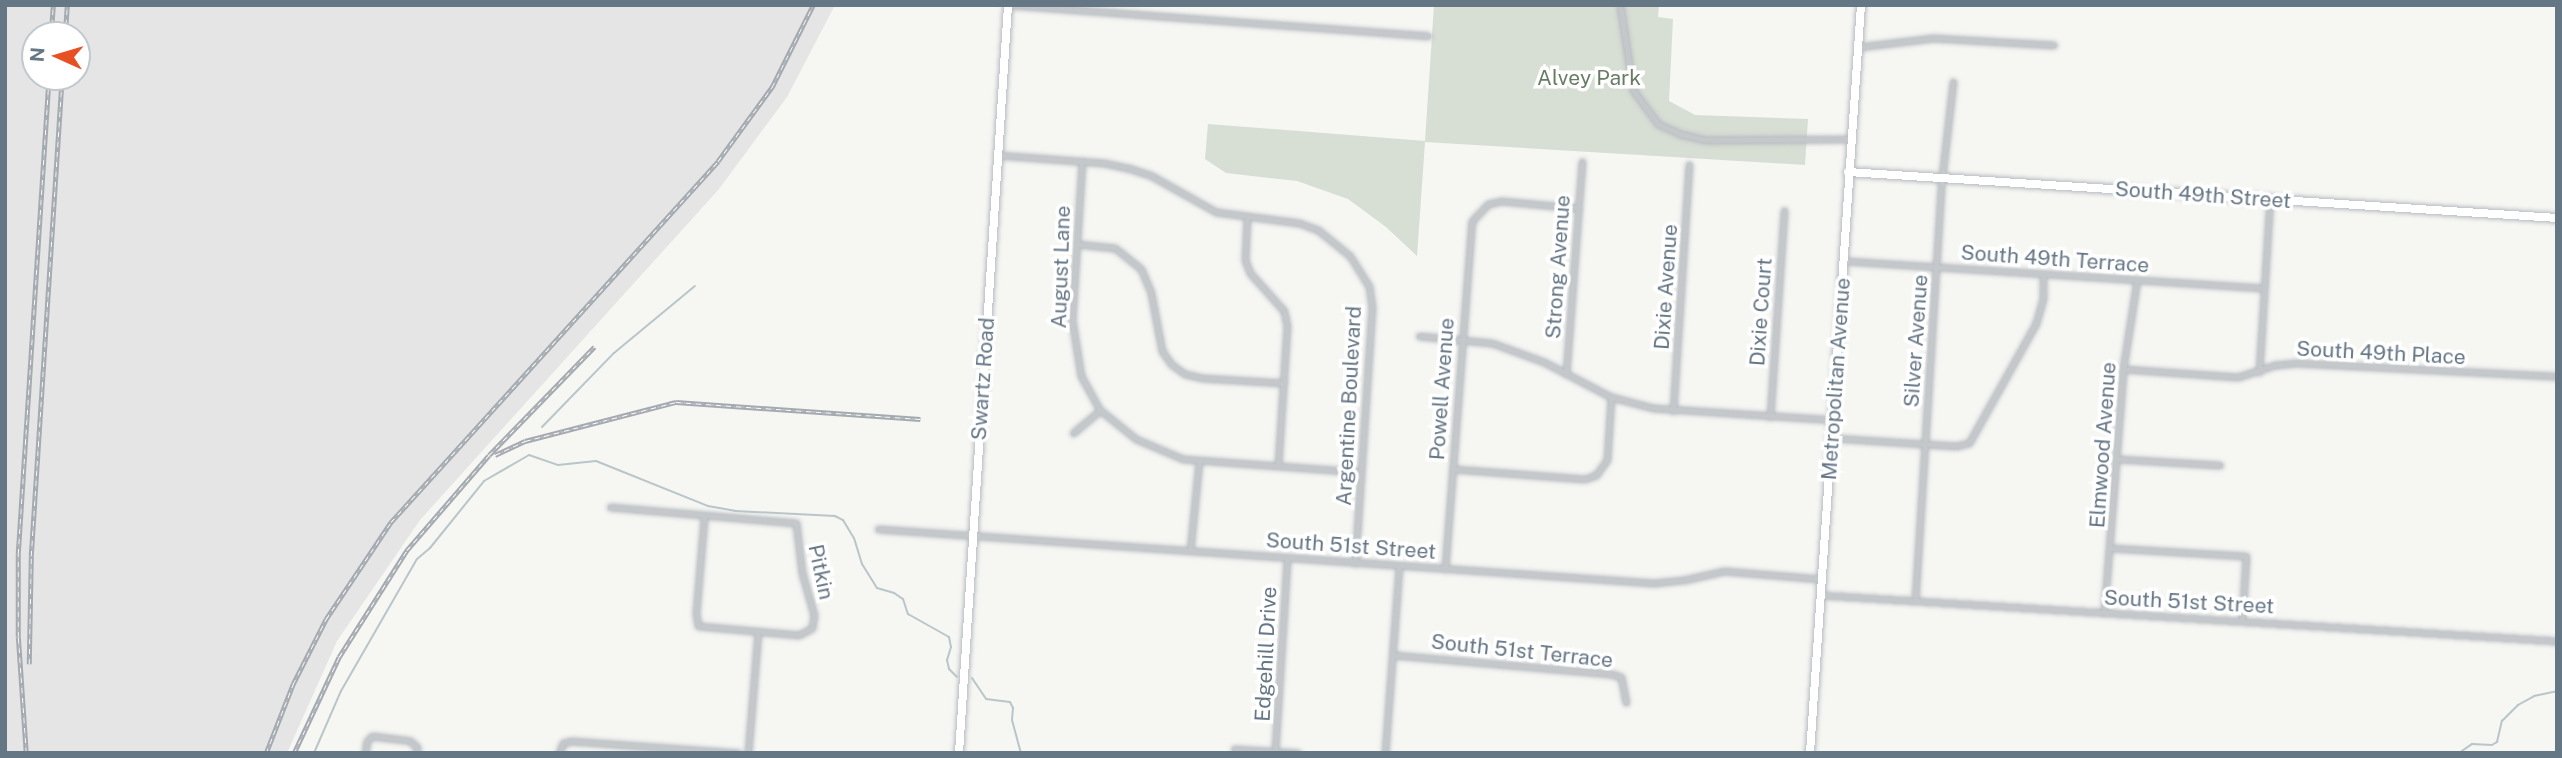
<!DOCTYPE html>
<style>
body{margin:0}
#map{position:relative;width:2562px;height:758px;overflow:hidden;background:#f6f6f3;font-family:"Public Sans",sans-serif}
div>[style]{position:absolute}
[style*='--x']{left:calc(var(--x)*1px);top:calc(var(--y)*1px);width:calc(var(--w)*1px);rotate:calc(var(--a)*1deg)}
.built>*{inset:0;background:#e4e5e4}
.green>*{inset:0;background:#d7ded4}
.stream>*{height:2px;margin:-1px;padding:0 1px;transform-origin:1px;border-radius:1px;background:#b9c6c9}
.roads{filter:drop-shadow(0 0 2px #b6bbc0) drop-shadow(0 0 2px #b6bbc0)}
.street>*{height:5px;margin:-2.5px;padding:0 2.5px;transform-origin:2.5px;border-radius:2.5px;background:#c4c8cb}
.secondary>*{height:8px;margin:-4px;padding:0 4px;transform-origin:4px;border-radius:4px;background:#fff}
.rail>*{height:4.5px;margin-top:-2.25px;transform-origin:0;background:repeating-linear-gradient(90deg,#fff 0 5px,#a4aab0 0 10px);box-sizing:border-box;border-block:2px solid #a4aab0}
span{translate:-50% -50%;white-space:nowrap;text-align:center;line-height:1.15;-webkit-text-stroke:7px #fff;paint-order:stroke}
.park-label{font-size:21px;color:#687c64}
.street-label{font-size:21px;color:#657685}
.frame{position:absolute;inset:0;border:7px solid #657685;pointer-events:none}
.north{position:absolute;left:21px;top:21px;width:70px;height:70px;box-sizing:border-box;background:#fff;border:2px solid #c1c8ce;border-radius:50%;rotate:274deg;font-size:19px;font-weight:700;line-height:28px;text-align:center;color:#657685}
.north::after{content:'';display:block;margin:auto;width:24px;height:32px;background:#e75022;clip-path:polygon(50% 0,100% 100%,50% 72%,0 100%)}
</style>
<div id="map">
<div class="built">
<div style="clip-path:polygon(evenodd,5px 5px,835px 5px,787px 97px,719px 189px,420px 520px,337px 641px,287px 753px,5px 753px,5px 5px,35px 35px,77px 35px,77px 77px,35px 77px,35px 35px)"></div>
</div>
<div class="green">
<div style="clip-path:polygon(1434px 5px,1659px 5px,1658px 17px,1673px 19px,1669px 101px,1695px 115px,1808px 119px,1805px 165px,1425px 142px,1417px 256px,1386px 227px,1348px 199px,1297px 181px,1226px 173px,1205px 159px,1208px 124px,1425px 141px)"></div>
</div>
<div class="stream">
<div style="--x:542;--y:427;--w:103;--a:-45.8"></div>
<div style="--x:614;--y:353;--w:105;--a:-39.6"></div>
<div style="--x:972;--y:678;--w:25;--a:56"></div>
<div style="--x:986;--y:699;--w:24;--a:7"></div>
<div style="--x:1010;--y:702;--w:7;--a:63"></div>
<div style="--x:1013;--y:708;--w:12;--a:95"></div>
<div style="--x:1012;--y:720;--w:34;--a:75"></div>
<div style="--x:314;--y:753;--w:68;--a:-66.5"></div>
<div style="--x:341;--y:691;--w:152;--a:-60.1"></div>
<div style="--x:417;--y:559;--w:17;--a:-40"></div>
<div style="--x:430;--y:548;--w:86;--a:-51.1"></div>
<div style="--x:484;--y:481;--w:52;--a:-30"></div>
<div style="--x:529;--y:455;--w:31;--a:19"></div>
<div style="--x:558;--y:465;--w:38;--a:-6"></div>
<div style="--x:596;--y:461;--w:121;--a:21.9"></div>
<div style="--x:708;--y:506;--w:27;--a:10"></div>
<div style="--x:735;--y:511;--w:100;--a:2.9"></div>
<div style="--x:835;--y:516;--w:9;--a:27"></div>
<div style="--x:843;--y:520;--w:21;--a:59"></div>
<div style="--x:854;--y:538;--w:27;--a:73"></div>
<div style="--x:862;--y:564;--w:28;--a:58"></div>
<div style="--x:877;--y:588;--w:18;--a:16"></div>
<div style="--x:894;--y:593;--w:11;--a:34"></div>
<div style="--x:903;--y:599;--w:16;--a:72"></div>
<div style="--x:908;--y:614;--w:47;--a:29.3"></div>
<div style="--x:949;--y:637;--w:10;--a:79"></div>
<div style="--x:951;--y:647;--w:14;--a:107"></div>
<div style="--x:947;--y:660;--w:9;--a:77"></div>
<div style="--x:949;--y:669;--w:11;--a:45"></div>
<div style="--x:2459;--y:753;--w:16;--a:-35"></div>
<div style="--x:2472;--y:744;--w:20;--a:3"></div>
<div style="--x:2492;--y:745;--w:6;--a:-31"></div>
<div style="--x:2497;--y:742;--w:22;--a:-77"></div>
<div style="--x:2502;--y:721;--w:23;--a:-45"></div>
<div style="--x:2518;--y:705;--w:18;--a:-29"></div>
<div style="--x:2534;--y:696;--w:24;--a:-12"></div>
</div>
<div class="roads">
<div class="street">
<div style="--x:1009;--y:5;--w:420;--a:4.2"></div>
<div style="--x:1620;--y:5;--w:86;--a:81.3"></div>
<div style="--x:1633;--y:90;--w:42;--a:53.7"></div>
<div style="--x:1658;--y:124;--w:24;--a:24"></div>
<div style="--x:1680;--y:134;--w:26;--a:13"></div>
<div style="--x:1705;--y:140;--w:146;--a:-0.4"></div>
<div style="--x:1858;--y:47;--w:76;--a:-6.8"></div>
<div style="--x:1933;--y:38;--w:121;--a:3.3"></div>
<div style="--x:997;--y:155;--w:107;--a:4.3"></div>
<div style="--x:1104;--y:163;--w:25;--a:12"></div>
<div style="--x:1128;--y:168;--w:23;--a:18"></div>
<div style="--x:1150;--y:175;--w:76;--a:29.3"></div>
<div style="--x:1216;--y:212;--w:84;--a:7.5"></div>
<div style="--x:1299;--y:223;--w:20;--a:20"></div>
<div style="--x:1318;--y:230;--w:41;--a:39.1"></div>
<div style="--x:1350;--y:256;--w:36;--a:58"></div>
<div style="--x:1369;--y:286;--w:21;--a:82"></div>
<div style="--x:1372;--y:307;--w:257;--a:93.8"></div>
<div style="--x:1082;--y:161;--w:159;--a:93.6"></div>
<div style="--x:1072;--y:320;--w:57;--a:80.9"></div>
<div style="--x:1081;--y:376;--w:39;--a:61"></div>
<div style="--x:1100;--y:410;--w:46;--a:38.9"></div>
<div style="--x:1136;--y:439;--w:51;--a:23.1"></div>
<div style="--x:1183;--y:459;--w:178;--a:4.2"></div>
<div style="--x:1247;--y:218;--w:42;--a:92.7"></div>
<div style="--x:1245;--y:260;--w:14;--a:69"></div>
<div style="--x:1250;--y:273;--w:51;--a:48.2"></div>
<div style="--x:1284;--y:311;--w:15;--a:79"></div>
<div style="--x:1287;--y:326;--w:140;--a:93.7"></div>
<div style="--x:1077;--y:244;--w:38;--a:6"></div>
<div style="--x:1115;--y:248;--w:33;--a:39"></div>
<div style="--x:1141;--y:269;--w:26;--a:67"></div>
<div style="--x:1151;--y:293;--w:59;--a:79.3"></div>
<div style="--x:1162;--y:351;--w:16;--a:55"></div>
<div style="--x:1171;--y:364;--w:17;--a:36"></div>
<div style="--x:1185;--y:374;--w:17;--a:13"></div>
<div style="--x:1202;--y:378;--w:82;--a:3.5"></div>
<div style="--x:1844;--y:261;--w:421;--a:3.7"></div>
<div style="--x:1419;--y:336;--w:73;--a:5.5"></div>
<div style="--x:1492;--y:343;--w:55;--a:20.1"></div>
<div style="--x:1544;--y:362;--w:76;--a:27.6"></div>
<div style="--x:1611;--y:397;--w:43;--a:14.7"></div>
<div style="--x:1653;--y:408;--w:179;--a:3.8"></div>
<div style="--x:2123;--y:369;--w:115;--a:4"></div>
<div style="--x:2238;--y:377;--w:40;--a:-18"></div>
<div style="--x:2276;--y:365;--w:20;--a:-6"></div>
<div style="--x:2296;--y:363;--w:261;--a:2.9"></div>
<div style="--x:2259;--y:372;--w:173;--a:-86.4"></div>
<div style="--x:1566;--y:374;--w:213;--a:-85.7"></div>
<div style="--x:1673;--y:411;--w:247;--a:-86.3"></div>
<div style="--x:1770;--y:417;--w:207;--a:-86.1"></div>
<div style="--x:1073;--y:433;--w:35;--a:-40"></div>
<div style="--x:1832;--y:438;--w:124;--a:3.7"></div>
<div style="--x:1956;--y:446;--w:13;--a:-13"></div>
<div style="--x:1969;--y:443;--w:137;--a:-60.8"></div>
<div style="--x:2036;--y:323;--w:26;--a:-74"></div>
<div style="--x:2043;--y:298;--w:24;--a:-90"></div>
<div style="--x:2116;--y:459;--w:104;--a:3.3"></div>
<div style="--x:1453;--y:469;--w:132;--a:4.3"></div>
<div style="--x:1585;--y:479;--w:12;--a:-20"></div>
<div style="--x:1596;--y:475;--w:19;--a:-54"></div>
<div style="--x:1607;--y:460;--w:63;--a:-86.4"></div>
<div style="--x:610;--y:507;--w:187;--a:4.9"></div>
<div style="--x:796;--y:523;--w:50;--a:83.2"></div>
<div style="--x:802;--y:573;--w:44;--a:74.1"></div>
<div style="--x:814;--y:615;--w:13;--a:99"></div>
<div style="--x:812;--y:628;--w:15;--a:152"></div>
<div style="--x:799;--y:635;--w:101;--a:-174.9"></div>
<div style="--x:698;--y:626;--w:13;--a:-99"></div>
<div style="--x:696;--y:613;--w:95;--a:-85.2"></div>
<div style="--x:878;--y:529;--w:778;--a:3.98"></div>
<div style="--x:1654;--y:583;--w:30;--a:-6"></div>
<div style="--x:1684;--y:580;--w:41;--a:-12.7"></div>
<div style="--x:1724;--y:571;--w:97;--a:4.7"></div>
<div style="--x:2111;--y:548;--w:135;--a:3.4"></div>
<div style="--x:2246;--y:556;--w:64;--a:93.6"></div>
<div style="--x:1190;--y:551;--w:90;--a:-84.3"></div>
<div style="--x:1445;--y:569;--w:349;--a:-85.6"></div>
<div style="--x:1472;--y:221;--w:23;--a:-47"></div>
<div style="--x:1488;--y:204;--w:13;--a:-13"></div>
<div style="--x:1501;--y:201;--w:77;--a:5.2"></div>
<div style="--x:1820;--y:595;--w:738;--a:3.57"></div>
<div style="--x:1915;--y:601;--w:425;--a:-86.4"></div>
<div style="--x:1942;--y:177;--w:96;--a:-83.4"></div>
<div style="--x:2104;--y:613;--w:245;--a:-85.5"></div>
<div style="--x:2123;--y:369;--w:90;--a:-81.1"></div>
<div style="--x:1393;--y:655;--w:219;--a:5"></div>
<div style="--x:1611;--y:674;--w:10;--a:17"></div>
<div style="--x:1621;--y:677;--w:26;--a:79"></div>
<div style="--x:1234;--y:749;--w:64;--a:3.6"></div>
<div style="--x:1275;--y:751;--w:193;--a:-86.4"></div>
<div style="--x:365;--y:753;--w:12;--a:-81"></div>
<div style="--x:367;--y:741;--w:7;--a:-45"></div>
<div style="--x:372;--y:736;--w:38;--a:7"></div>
<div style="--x:410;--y:741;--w:9;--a:41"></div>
<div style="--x:417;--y:747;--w:6;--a:90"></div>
<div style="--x:559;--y:753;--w:11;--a:-68"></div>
<div style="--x:563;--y:743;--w:8;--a:-14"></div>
<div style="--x:571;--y:741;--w:168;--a:4.1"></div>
<div style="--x:748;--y:753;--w:122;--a:-85.3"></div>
<div style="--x:1385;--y:753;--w:188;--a:-85.7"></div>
</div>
<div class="secondary">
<div style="--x:1848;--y:172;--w:710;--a:3.71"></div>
<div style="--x:959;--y:753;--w:750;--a:-86.25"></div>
<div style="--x:1810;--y:753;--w:750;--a:-86.1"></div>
</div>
</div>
<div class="rail">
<div style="--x:51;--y:35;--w:30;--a:-86"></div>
<div style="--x:65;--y:35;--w:30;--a:-86"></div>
<div style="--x:495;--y:455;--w:33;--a:-25"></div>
<div style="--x:525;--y:441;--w:156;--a:-14.5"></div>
<div style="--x:676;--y:402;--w:245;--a:4"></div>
<div style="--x:29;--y:664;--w:108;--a:-88.9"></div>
<div style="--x:31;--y:556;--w:480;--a:-86.3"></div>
<div style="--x:26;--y:753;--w:116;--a:-93.9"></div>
<div style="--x:18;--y:637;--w:83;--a:-90"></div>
<div style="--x:18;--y:554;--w:478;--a:-86.3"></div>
<div style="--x:266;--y:753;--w:74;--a:-68.6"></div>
<div style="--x:293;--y:684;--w:73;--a:-63.1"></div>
<div style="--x:326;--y:619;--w:117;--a:-56.2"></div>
<div style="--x:391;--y:522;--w:487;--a:-47.8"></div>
<div style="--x:718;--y:161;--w:92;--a:-53.9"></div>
<div style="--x:772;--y:87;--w:92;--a:-63.4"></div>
<div style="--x:294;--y:753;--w:106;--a:-64.9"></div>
<div style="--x:339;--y:657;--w:127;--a:-57.6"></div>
<div style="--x:407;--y:550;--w:125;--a:-49.2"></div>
<div style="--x:489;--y:455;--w:151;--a:-45.8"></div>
</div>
<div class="park-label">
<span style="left:1589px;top:78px">Alvey Park</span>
</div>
<div class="street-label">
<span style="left:2203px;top:195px;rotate:4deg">South 49th Street</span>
<span style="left:2055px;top:259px;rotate:4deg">South 49th Terrace</span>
<span style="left:1061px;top:267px;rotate:-88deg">August Lane</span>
<span style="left:1558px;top:267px;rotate:-86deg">Strong Avenue</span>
<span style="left:1666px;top:287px;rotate:-86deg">Dixie Avenue</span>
<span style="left:1761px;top:312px;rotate:-86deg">Dixie Court</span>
<span style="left:1916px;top:341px;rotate:-86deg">Silver Avenue</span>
<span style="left:2381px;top:353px;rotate:3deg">South 49th Place</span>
<span style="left:983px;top:379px;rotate:-86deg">Swartz Road</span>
<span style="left:1836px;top:379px;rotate:-86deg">Metropolitan Avenue</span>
<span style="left:1442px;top:389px;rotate:-86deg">Powell Avenue</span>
<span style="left:1349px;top:406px;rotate:-87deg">Argentine Boulevard</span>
<span style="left:2103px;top:445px;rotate:-86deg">Elmwood Avenue</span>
<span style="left:1351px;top:546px;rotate:4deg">South 51st Street</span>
<span style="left:821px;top:572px;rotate:78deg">Pitkin</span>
<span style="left:2189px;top:602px;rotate:3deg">South 51st Street</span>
<span style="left:1522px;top:651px;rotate:6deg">South 51st Terrace</span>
<span style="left:1266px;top:654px;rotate:-87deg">Edgehill Drive</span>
</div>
<div class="frame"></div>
<div class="north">N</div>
</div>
